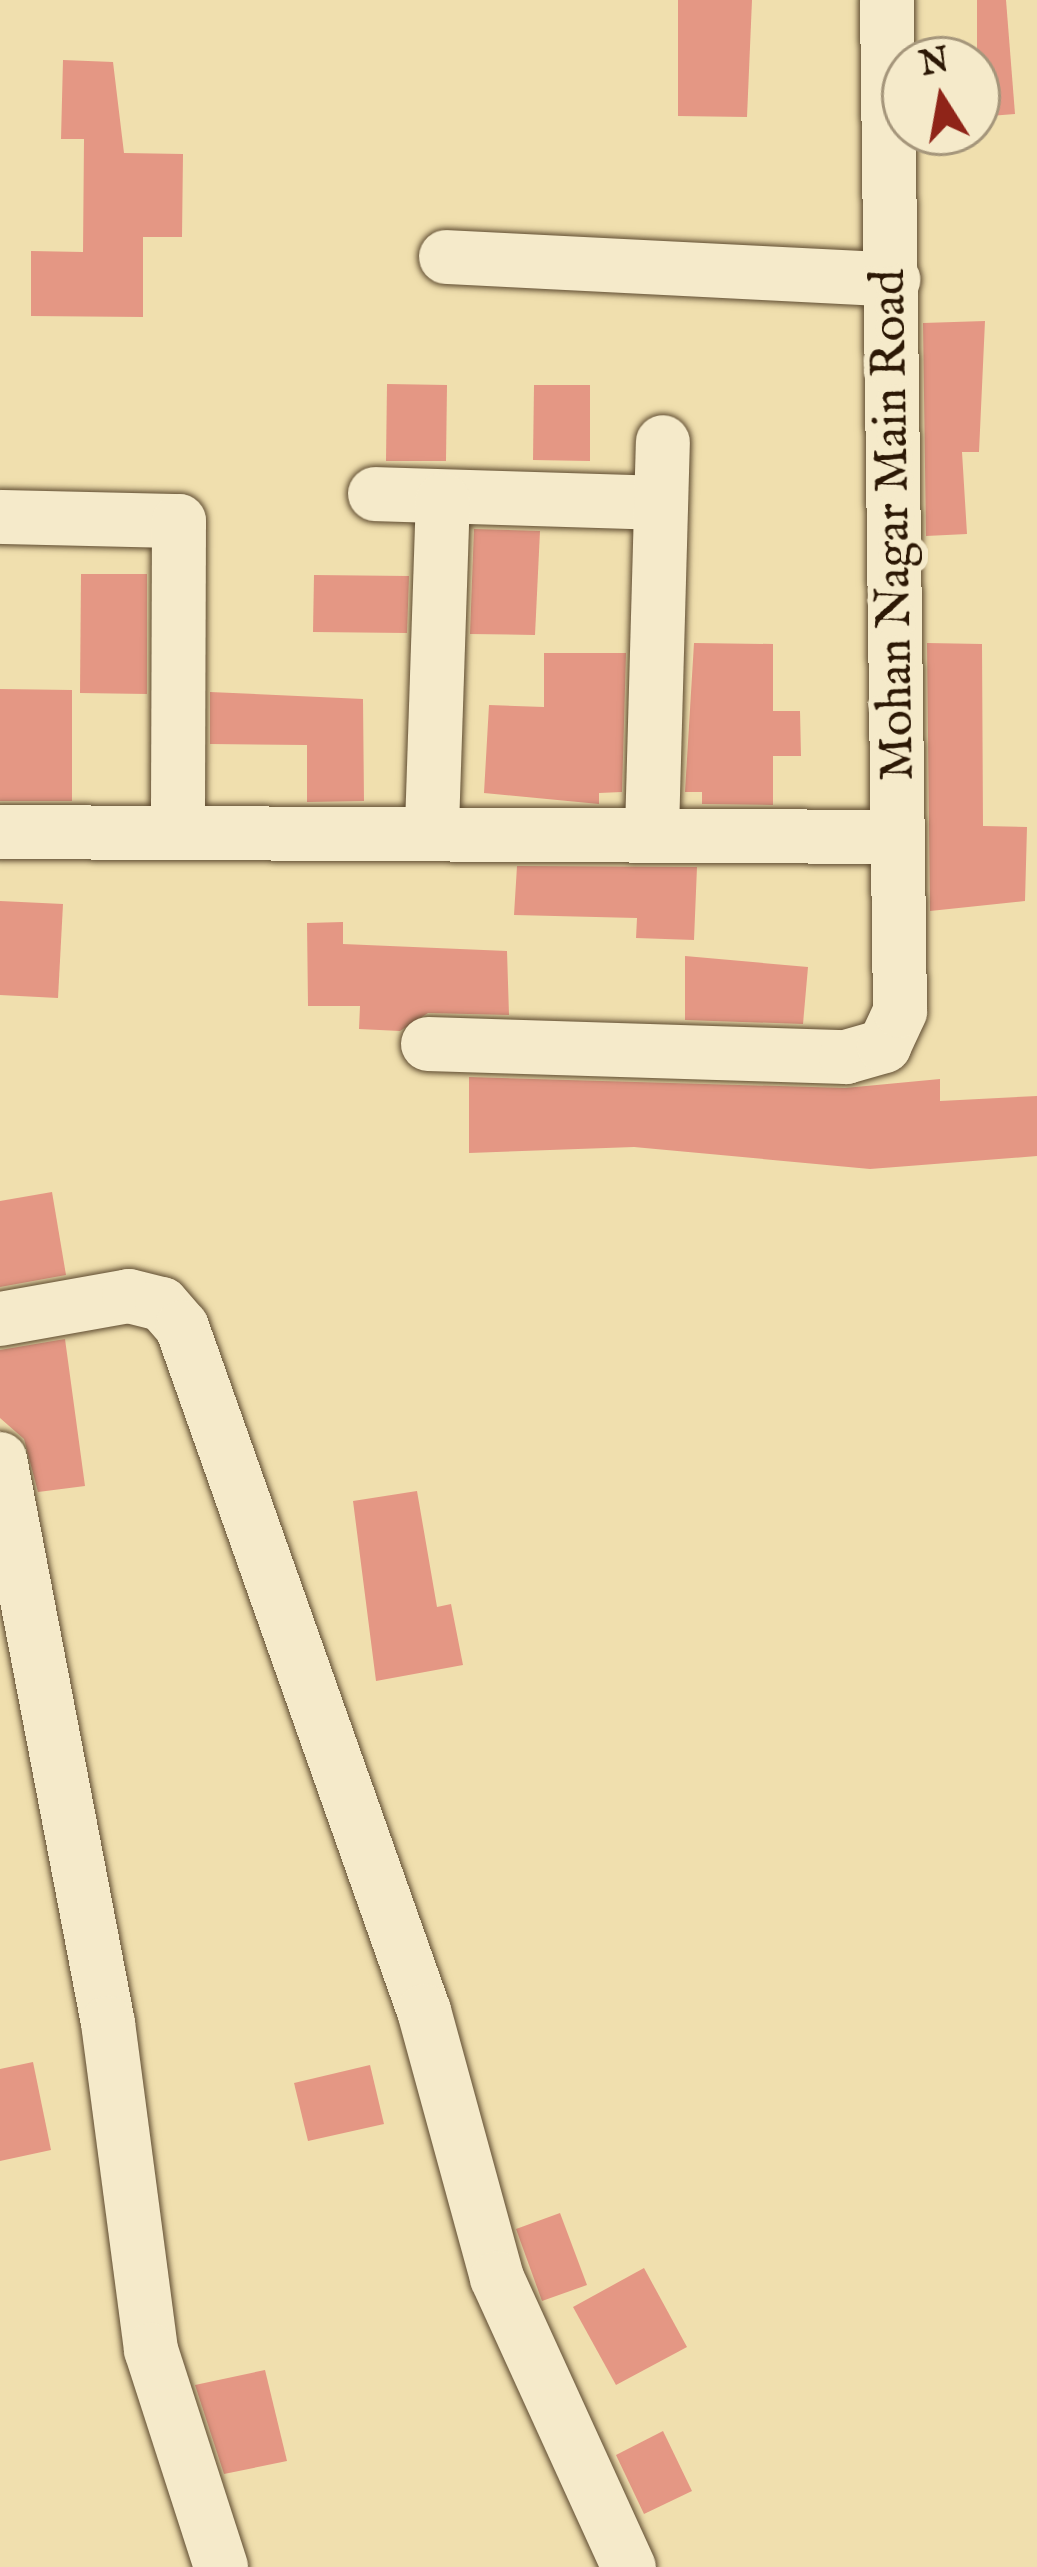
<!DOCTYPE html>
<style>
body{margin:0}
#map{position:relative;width:1037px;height:2567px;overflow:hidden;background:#f0dfae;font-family:"IM FELL English",serif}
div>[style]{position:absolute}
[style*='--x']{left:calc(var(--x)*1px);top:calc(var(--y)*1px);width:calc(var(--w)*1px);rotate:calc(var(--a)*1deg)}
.building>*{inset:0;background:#e49784}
.roads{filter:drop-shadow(0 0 3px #5d4a2f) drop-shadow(0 0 3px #5d4a2f)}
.minor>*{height:54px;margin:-27px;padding:0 27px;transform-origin:27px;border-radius:27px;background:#f5eaca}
span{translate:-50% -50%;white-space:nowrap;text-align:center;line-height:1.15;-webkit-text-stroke:12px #f5eaca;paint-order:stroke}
.street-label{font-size:48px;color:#2c1805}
.north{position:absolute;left:881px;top:36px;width:120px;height:120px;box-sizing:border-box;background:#f5eaca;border:3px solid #a5967b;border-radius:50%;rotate:349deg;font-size:33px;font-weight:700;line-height:48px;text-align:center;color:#2c1805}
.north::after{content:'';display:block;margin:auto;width:42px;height:54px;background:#8f2418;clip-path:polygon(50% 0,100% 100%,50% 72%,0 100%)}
</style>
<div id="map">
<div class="building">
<div style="clip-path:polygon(678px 0,752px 0,747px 117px,678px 116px)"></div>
<div style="clip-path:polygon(977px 0,1006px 0,1015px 114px,977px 117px)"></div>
<div style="clip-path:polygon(63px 60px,113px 62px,124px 153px,183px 154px,182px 237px,143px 237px,143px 317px,31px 316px,31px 251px,83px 252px,84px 139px,61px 139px)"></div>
<div style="clip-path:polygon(985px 321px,979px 452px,962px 452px,967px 534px,926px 536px,923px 323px)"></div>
<div style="clip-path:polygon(387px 384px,447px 385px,446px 461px,386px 461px)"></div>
<div style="clip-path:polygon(534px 385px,590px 385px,590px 461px,533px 460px)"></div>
<div style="clip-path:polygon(474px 529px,540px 531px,535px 635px,470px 634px)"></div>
<div style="clip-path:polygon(81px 574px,147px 574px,147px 694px,80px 693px)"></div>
<div style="clip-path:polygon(314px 575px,409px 576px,407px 633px,313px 632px)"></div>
<div style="clip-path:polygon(694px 643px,773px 644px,773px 711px,800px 711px,801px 756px,773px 756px,773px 805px,702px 804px,702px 792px,685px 792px)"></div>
<div style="clip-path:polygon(927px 643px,982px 644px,983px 826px,1027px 827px,1025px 901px,930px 911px)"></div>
<div style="clip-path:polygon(544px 653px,626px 653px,622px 792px,599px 793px,599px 804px,484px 793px,489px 705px,544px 707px)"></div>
<div style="clip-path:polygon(0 689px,72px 690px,72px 801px,0 801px)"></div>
<div style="clip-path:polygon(210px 692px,363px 699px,364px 801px,307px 802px,307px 745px,210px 744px)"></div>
<div style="clip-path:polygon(517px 866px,697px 867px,694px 940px,636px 938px,637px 918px,514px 915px)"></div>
<div style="clip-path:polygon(0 901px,63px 904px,58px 998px,0 995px)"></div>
<div style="clip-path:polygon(343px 922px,343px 944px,507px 951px,509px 1015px,428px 1013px,400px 1031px,359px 1029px,360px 1006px,308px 1006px,307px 923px)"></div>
<div style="clip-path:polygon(685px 956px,808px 967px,803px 1024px,685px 1020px)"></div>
<div style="clip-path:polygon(469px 1077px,845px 1088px,940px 1079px,940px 1101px,1037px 1096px,1037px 1156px,870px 1169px,634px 1147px,469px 1153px)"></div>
<div style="clip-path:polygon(52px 1192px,66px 1275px,0 1287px,0 1201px)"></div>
<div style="clip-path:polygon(65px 1339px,85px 1486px,38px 1492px,24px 1439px,0 1418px,0 1350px)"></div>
<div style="clip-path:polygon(417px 1491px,437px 1607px,451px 1604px,463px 1665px,376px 1681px,353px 1501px)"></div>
<div style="clip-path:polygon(33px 2062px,51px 2150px,0 2161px,0 2069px)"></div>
<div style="clip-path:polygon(370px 2065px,384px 2124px,308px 2141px,294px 2083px)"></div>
<div style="clip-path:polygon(560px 2213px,587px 2285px,542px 2301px,516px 2229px)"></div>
<div style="clip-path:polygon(644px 2268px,687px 2347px,616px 2385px,573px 2307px)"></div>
<div style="clip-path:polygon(265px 2370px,287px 2461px,224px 2474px,195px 2385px)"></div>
<div style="clip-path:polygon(663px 2431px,692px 2491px,644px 2514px,616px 2455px)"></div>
</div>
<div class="roads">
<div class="minor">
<div style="--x:446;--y:257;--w:448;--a:2.9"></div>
<div style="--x:375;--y:494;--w:286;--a:1.8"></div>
<div style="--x:0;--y:517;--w:179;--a:1.3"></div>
<div style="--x:179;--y:521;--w:307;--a:90.2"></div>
<div style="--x:432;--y:827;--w:327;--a:-88.1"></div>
<div style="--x:652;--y:831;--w:389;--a:-88.4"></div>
<div style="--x:0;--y:832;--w:898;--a:0.32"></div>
<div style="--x:428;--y:1044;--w:418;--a:1.8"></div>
<div style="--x:846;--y:1057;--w:40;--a:-16"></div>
<div style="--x:884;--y:1046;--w:38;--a:-65"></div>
<div style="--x:900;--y:1011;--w:1011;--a:-90.74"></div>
<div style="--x:0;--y:1319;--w:131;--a:-10.1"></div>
<div style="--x:129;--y:1296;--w:34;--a:14"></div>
<div style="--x:162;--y:1304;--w:30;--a:49"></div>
<div style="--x:182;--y:1327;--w:726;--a:70.52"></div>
<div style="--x:424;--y:2011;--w:277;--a:74.7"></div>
<div style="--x:497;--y:2278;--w:318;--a:65.5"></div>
<div style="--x:0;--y:1459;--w:574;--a:79.16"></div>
<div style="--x:108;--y:2023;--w:330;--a:82.5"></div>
<div style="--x:151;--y:2350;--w:228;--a:72.1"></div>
</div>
</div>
<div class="street-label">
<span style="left:895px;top:525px;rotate:-91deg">Mohan Nagar Main Road</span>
</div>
<div class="north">N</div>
</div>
